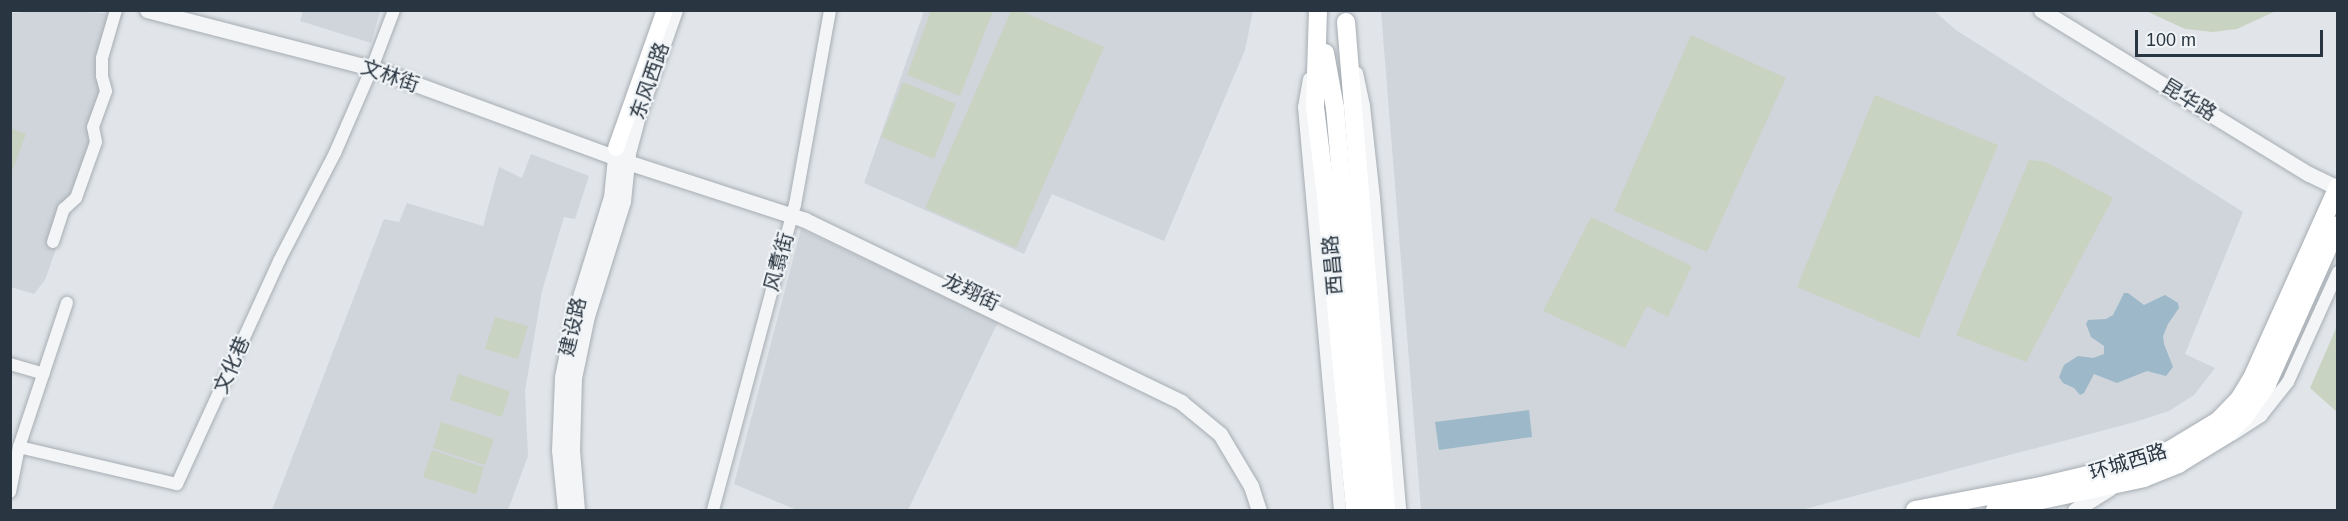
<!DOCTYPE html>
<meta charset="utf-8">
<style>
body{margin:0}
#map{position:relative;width:2348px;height:521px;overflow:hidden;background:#e1e5e9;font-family:Arial,"Noto Sans SC",sans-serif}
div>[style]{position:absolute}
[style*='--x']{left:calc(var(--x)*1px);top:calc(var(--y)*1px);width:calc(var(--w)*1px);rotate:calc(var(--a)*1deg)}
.built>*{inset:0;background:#cfd5db}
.green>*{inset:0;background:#c9d3c2}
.water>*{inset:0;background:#9cb8c9}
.roads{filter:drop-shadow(0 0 2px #a6adb3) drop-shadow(0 0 2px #a6adb3)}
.minor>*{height:12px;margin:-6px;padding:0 6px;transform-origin:6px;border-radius:6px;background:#f3f5f7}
.tertiary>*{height:15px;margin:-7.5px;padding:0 7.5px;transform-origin:7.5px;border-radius:7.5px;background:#f3f5f7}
.secondary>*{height:16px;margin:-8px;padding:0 8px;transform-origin:8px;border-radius:8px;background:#fff}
.primary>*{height:18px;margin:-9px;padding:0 9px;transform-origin:9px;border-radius:9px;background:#fff}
span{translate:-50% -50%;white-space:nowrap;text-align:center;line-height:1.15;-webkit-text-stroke:4.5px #f0f4f7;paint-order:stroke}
.street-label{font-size:20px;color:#293540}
.frame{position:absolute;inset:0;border:12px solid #293540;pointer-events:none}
.scale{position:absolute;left:2135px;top:30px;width:188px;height:27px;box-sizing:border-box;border:3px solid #293540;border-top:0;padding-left:8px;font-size:18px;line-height:21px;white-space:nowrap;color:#293540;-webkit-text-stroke:4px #f0f4f7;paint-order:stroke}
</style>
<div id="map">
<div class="built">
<div style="clip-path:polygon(46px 10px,123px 14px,106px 60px,111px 94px,45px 280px,34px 294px,11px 287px,10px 17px,12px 13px)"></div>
<div style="clip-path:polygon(303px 11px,303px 10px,380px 11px,371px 43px,300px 21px)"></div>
<div style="clip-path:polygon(924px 11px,1253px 11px,1245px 50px,1164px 241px,1052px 194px,1024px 254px,864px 183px)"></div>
<div style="clip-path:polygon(1381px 11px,1934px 11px,1956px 30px,2243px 212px,2185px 354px,2215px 368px,2194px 395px,2169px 411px,2135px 422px,1801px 510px,1421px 510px)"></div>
<div style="clip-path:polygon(531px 154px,589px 176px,575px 219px,564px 217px,542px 291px,525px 391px,528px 456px,508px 510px,272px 510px,384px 219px,399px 222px,407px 203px,483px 226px,499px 167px,522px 178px)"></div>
<div style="clip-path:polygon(801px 229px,998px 322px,908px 510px,797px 510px,734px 484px)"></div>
</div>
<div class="green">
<div style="clip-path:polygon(931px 11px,993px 11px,960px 96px,907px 75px)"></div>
<div style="clip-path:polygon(1011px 11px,1021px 11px,1104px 47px,1016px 248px,925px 208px)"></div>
<div style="clip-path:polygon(2146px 11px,2276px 11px,2237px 29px,2213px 32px,2185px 29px)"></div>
<div style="clip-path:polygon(1691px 35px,1786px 78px,1707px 252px,1614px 211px)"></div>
<div style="clip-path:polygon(903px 82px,956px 104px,934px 159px,881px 137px)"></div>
<div style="clip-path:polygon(1875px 95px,1998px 145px,1919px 338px,1797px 287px)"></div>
<div style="clip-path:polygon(11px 128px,26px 134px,11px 174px)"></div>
<div style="clip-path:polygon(2029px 160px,2046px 162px,2113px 198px,2026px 362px,1956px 335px)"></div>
<div style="clip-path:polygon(1591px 217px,1692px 266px,1668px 317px,1647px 306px,1625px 348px,1543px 311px)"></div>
<div style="clip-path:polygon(495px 317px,528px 326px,518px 359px,485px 349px)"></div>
<div style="clip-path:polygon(2337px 326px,2337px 412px,2310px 388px)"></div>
<div style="clip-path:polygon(458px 374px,510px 391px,502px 417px,450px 400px)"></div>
<div style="clip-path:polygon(441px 422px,494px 439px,485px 465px,433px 448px)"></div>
<div style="clip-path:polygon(432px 450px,484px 467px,476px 494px,423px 477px)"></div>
</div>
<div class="water">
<div style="clip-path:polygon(2124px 293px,2128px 293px,2144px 305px,2165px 295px,2178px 303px,2179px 308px,2168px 324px,2163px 336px,2164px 344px,2173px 367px,2166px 376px,2147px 371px,2117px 383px,2094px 374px,2084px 393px,2080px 395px,2074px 388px,2063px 383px,2059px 377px,2064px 365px,2078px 356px,2093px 358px,2104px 354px,2104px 346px,2091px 337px,2086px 324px,2088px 320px,2106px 319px,2113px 315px)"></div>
<div style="clip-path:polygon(1529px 410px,1532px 437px,1439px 450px,1435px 422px)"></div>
</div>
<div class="roads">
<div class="minor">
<div style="--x:1357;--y:73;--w:34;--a:78"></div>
<div style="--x:1364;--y:106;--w:93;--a:83.8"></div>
<div style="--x:1374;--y:198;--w:313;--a:85.2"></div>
<div style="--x:1309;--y:79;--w:28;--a:100"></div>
<div style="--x:1304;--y:107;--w:405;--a:84.9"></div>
<div style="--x:53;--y:242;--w:35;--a:-72"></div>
<div style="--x:64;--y:209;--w:16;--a:-43"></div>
<div style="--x:76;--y:198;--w:59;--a:-70.3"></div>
<div style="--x:96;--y:142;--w:15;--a:-101"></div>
<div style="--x:93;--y:127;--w:38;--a:-70"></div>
<div style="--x:106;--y:91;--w:16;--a:-105"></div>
<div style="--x:102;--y:76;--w:18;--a:-90"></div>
<div style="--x:102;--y:58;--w:50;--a:-73.7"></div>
<div style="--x:10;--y:364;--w:35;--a:16"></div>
<div style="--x:2232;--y:435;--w:35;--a:-33"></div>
<div style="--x:2261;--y:416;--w:43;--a:-51.5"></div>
<div style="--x:2288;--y:382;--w:121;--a:-65.6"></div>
<div style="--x:19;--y:447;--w:152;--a:-71.6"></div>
<div style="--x:10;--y:492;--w:46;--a:-78.7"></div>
<div style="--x:19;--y:447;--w:162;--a:13.2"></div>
<div style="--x:177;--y:484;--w:245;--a:-65.4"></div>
<div style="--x:279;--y:261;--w:122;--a:-62.6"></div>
<div style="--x:335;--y:153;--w:93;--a:-66.5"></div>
<div style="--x:372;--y:68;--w:62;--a:-69.2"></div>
<div style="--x:713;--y:510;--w:316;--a:-75"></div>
<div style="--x:795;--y:205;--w:198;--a:-79.8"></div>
</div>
<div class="tertiary">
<div style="--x:147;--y:10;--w:232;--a:14.5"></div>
<div style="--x:372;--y:68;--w:272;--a:20.2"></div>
<div style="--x:627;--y:162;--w:187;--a:18"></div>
<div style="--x:805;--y:220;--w:418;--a:25.8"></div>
<div style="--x:1181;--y:402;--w:50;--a:39.4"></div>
<div style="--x:1220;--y:434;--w:61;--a:59.2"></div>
<div style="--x:1251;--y:486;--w:25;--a:72"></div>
<div style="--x:2041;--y:10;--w:314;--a:31.5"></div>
<div style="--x:2309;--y:174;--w:32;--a:26"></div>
<div style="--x:565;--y:510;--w:60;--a:-95.7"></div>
<div style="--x:559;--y:450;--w:73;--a:-87.6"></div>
<div style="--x:562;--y:377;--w:65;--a:-78.5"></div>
<div style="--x:575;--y:313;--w:121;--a:-72.8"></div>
<div style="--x:611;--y:197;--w:49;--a:-84.2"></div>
<div style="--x:577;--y:510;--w:60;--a:-94.8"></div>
<div style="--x:572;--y:450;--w:72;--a:-88.4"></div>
<div style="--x:574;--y:378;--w:63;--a:-78.2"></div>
<div style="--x:587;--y:316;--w:121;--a:-72.6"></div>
<div style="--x:623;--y:201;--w:48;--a:-84.1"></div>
<div style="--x:628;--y:153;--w:39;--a:-75"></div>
<div style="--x:638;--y:115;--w:111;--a:-70.6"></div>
<div style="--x:2075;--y:510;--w:41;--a:-32.2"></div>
</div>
<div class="secondary">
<div style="--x:616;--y:148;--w:146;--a:-70.5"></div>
</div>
<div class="primary">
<div style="--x:1318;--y:10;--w:97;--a:91.8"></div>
<div style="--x:1315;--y:107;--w:91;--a:83"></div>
<div style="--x:1326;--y:197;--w:314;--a:84.7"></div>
<div style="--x:1346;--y:22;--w:490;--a:85.3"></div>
<div style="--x:1325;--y:53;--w:56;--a:79.7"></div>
<div style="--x:1335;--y:108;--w:404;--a:84.9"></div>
<div style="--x:1915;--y:510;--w:128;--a:-10.8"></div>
<div style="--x:2041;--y:486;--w:100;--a:-13.3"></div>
<div style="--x:2138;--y:463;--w:35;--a:-22"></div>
<div style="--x:2170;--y:450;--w:56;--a:-31.1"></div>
<div style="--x:2218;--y:421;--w:32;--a:-46"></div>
<div style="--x:2240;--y:398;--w:26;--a:-59"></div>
<div style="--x:2253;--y:376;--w:207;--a:-65.8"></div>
<div style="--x:1995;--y:510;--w:152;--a:-12.1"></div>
<div style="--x:2144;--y:478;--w:37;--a:-22"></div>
<div style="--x:2178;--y:464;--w:57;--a:-31.5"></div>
<div style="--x:2227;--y:434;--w:25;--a:-45"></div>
<div style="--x:2245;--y:416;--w:39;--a:-55"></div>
<div style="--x:2267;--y:384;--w:174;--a:-65.9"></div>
</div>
</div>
<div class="street-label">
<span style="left:390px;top:76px;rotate:19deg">文林街</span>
<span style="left:650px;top:81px;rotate:-71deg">东风西路</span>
<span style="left:2189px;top:100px;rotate:32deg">昆华路</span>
<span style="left:779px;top:262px;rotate:-75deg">风翥街</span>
<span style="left:1333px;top:265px;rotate:-95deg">西昌路</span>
<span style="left:971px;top:292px;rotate:25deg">龙翔街</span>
<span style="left:573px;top:327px;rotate:-77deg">建设路</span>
<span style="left:232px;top:365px;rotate:-66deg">文化巷</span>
<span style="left:2128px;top:462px;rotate:-17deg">环城西路</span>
</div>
<div class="frame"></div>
<div class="scale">100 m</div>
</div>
